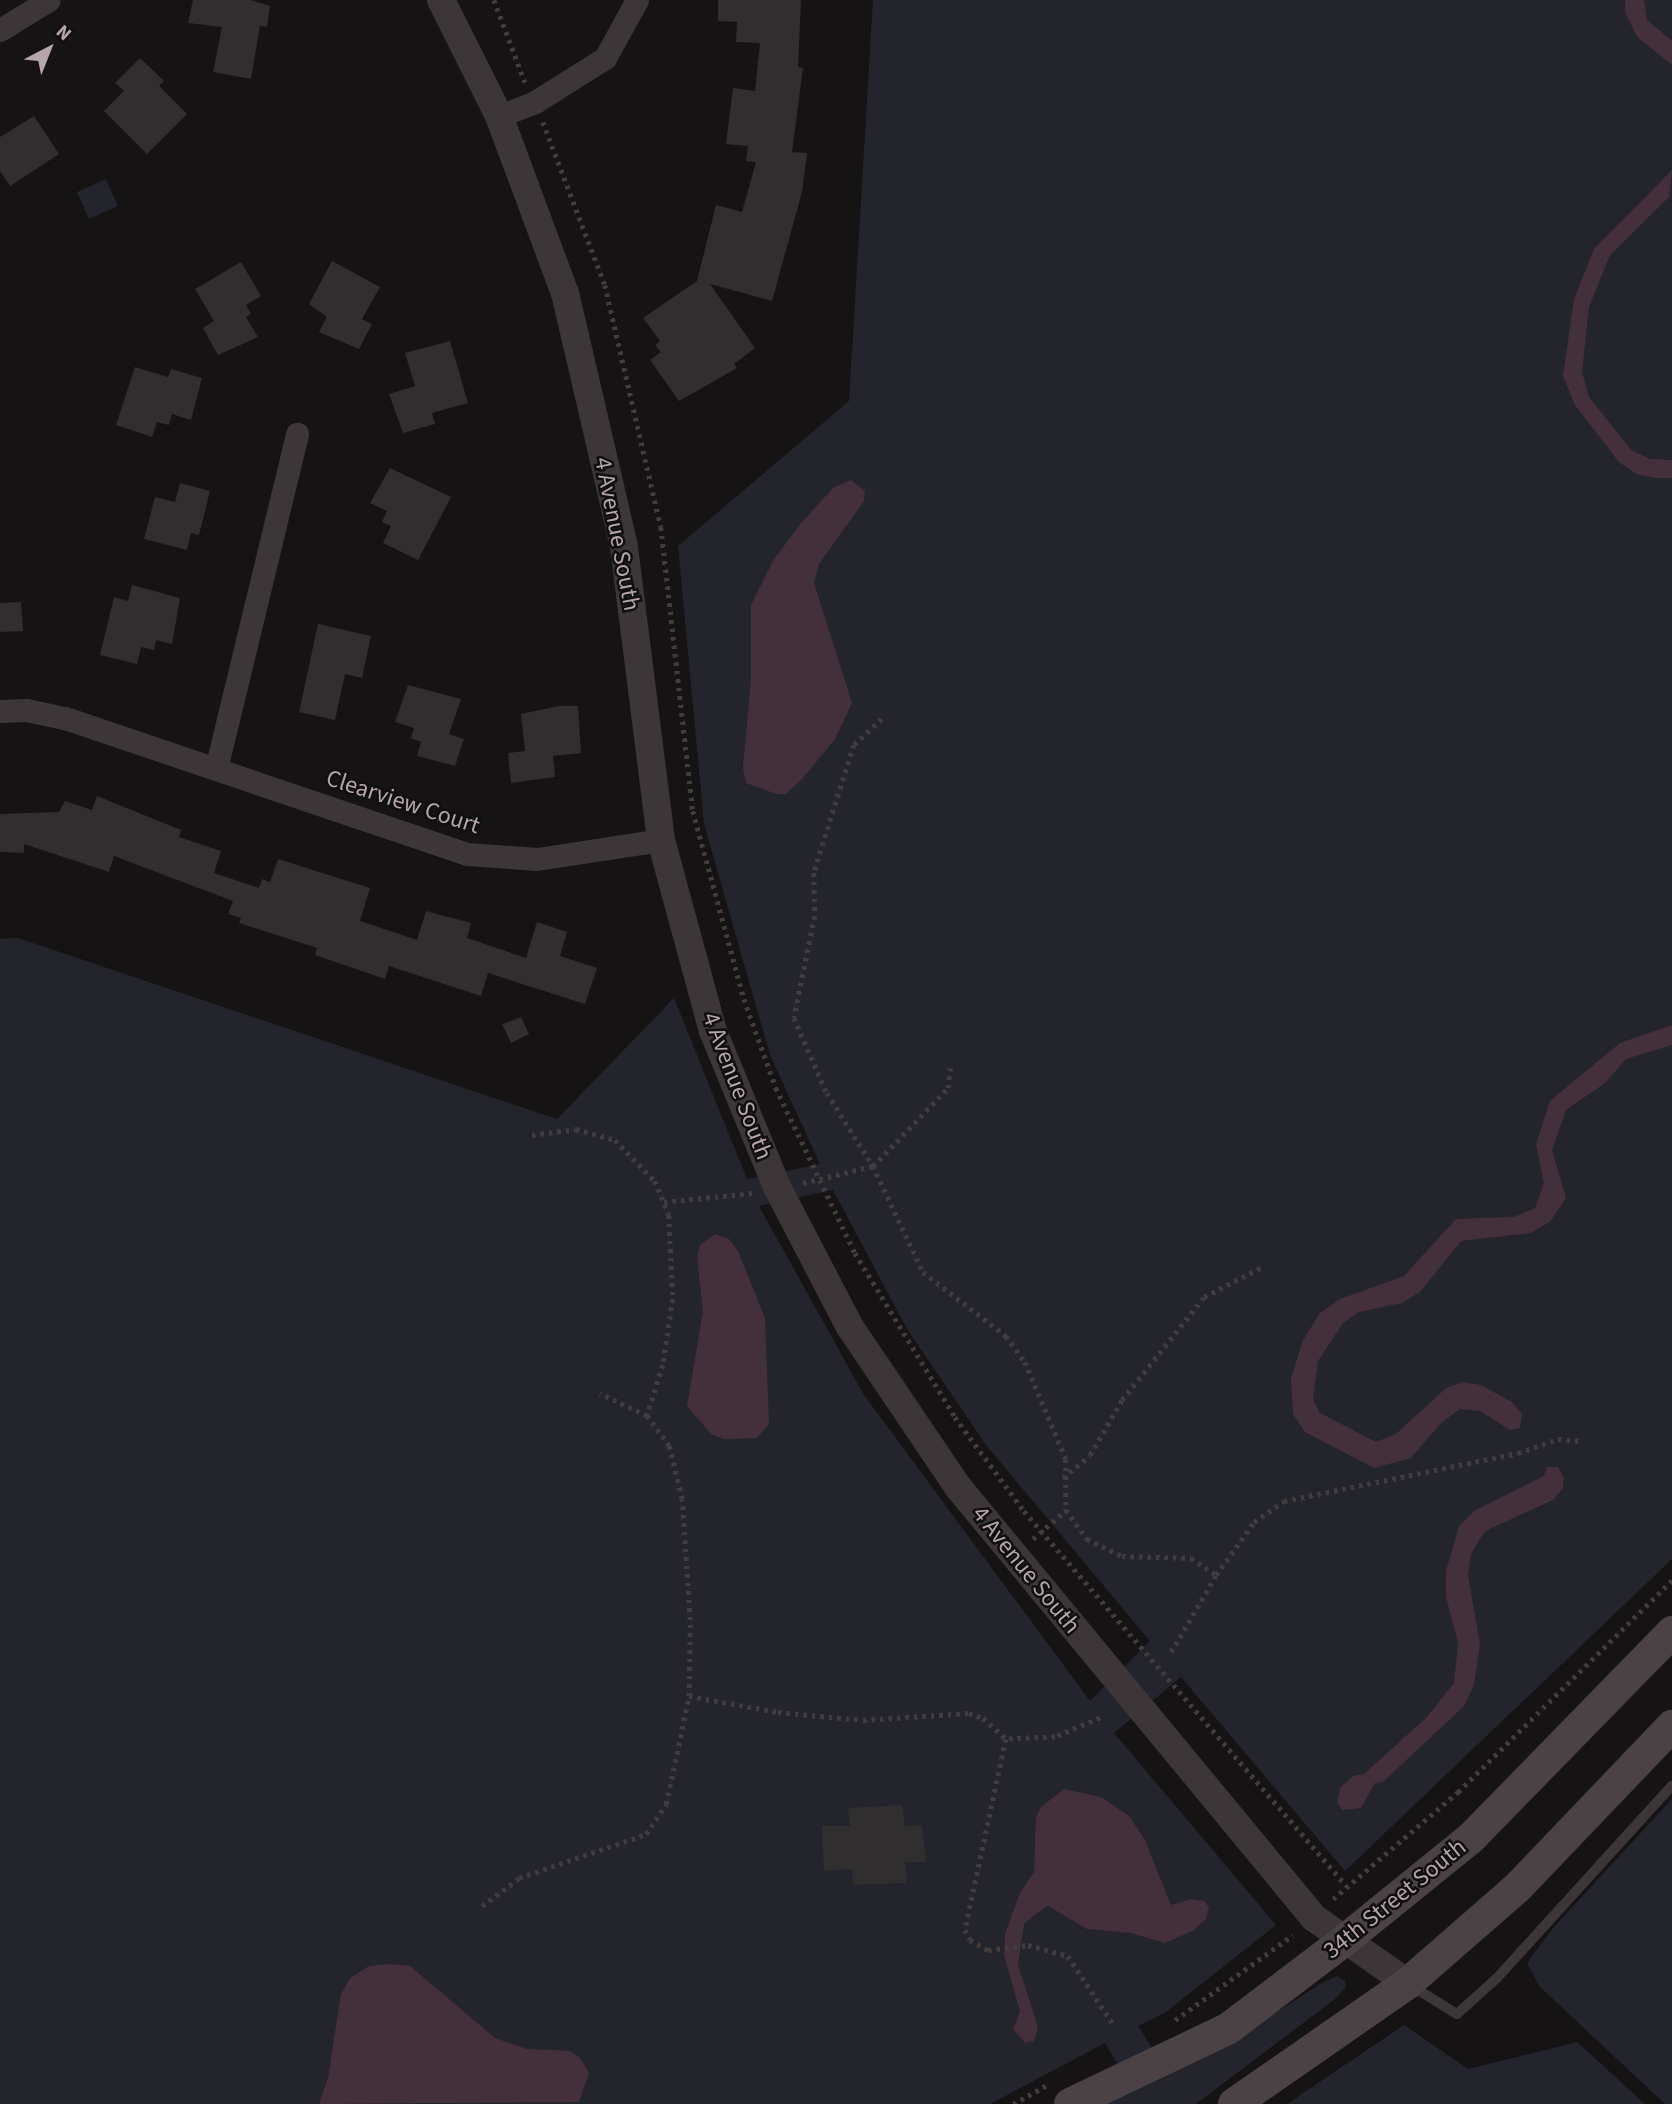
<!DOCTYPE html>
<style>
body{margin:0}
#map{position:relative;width:1672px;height:2104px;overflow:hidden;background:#151314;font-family:"Source Sans 3",sans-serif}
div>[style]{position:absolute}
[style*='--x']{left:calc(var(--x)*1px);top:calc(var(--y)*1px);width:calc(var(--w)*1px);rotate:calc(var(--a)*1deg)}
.green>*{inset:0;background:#24242d}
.water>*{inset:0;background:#43303b}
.building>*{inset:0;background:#312e2f}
.path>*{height:4.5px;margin-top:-2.25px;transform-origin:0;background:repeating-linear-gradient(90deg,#433c3f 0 3.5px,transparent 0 8.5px)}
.service>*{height:10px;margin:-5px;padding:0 5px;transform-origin:5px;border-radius:5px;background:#3c3638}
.minor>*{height:23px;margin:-11.5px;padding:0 11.5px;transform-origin:11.5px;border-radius:11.5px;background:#3c3638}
.tertiary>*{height:28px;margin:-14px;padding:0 14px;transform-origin:14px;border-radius:14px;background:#3c3638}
.secondary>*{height:32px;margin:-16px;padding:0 16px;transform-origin:16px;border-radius:16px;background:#4a4245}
span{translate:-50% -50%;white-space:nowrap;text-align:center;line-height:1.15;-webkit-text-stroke:5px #100f0f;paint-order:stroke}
.street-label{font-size:24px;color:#b6a5ab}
.north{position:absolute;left:14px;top:14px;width:70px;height:70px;-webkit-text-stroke:5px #100f0f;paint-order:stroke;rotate:42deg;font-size:19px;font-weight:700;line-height:28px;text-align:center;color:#b6a5ab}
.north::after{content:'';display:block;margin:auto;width:24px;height:32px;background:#b6a5ab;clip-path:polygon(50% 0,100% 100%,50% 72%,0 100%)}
</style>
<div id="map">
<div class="green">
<div style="clip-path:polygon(evenodd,873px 0,1672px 0,1672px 1559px,1345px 1871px,1181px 1677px,1114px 1733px,1276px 1925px,1166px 2012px,1138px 2026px,1167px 2073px,1228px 2044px,1320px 1984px,1337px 1976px,1345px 1981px,1346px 1987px,1335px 1999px,1196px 2104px,1097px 2104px,1132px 2088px,1105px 2043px,990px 2104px,0 2104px,0 939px,18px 938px,557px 1119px,674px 998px,747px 1179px,820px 1164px,770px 1055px,704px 824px,678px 546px,849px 401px,873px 0,833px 1190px,907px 1329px,986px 1445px,1150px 1641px,1090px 1701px,864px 1395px,759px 1206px,833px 1190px)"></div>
<div style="clip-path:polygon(106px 179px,118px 206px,89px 219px,77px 192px)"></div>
<div style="clip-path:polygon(1672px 1799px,1672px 2104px,1665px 2104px,1539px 1986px,1527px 1963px,1553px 1928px)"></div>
<div style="clip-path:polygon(1404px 2025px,1468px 2069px,1577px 2042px,1645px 2104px,1287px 2104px)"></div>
</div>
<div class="water">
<div style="clip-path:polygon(1625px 0,1644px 0,1647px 20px,1672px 41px,1672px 65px,1637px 37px,1625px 12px)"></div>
<div style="clip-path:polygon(1672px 170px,1669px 197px,1610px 255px,1589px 307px,1582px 372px,1589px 397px,1631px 450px,1650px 459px,1672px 460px,1672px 478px,1656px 478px,1636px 474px,1619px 462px,1575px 405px,1563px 376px,1574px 299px,1594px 249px)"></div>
<div style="clip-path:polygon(851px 480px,865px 491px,864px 501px,819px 564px,814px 583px,852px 703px,835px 739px,802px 779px,786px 794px,776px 794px,746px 783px,743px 768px,751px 680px,751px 605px,774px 559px,802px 522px,833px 488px)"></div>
<div style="clip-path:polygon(1672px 1025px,1672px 1045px,1626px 1059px,1605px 1083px,1566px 1110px,1552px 1150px,1566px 1198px,1550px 1222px,1530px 1233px,1461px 1241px,1420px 1292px,1402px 1303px,1359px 1312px,1343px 1323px,1318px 1361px,1313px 1399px,1320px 1413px,1376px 1442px,1396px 1434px,1446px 1388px,1463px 1382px,1481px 1385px,1512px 1402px,1522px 1414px,1520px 1428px,1510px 1430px,1480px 1411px,1460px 1409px,1441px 1423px,1411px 1458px,1374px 1468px,1305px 1432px,1293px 1414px,1291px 1379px,1303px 1340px,1320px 1313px,1340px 1299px,1404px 1276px,1456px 1219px,1514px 1217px,1535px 1208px,1544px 1183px,1536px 1144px,1550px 1101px,1620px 1043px)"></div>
<div style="clip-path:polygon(715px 1234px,729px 1239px,738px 1251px,765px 1318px,769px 1424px,757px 1438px,724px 1439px,711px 1434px,687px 1406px,703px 1311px,697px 1256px,700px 1245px)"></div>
<div style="clip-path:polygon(1547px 1467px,1558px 1467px,1564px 1478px,1563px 1488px,1553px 1500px,1485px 1531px,1471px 1554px,1468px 1575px,1480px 1644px,1474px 1685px,1464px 1706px,1383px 1782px,1375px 1783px,1361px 1808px,1342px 1810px,1337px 1803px,1340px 1788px,1353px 1776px,1364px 1774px,1427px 1717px,1454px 1683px,1458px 1643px,1446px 1597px,1446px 1571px,1459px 1526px,1474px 1511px,1544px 1476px)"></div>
<div style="clip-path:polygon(1064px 1789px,1101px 1797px,1129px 1816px,1145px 1840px,1171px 1905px,1191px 1899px,1204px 1901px,1209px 1907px,1206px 1919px,1194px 1930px,1165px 1943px,1131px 1933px,1087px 1929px,1048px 1906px,1037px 1913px,1024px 1924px,1018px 1965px,1038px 2027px,1034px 2041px,1025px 2043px,1013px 2029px,1020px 2011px,1004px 1955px,1005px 1934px,1020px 1893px,1034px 1872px,1036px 1818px,1041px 1807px)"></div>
<div style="clip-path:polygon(388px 1964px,410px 1966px,495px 2038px,527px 2049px,570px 2051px,580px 2058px,589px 2073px,579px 2102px,319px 2104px,328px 2078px,341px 1994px,350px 1978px,369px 1966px)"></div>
</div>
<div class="building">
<div style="clip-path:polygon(193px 0,251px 0,270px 6px,267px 27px,260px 26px,251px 79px,213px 72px,222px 27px,188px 23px)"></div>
<div style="clip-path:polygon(718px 0,801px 0,798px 67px,803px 68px,792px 152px,807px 153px,802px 192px,772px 301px,710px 284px,755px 348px,734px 364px,737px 368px,679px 401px,650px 360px,661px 352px,655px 345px,660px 341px,643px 318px,697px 281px,716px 205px,742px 212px,756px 162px,746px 161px,748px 146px,726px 144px,733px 88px,755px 91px,760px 43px,736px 42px,737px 22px,718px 21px)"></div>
<div style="clip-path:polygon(140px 58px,164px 81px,159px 86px,187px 114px,147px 154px,104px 111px,124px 91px,115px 83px)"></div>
<div style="clip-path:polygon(34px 116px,59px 154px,10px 186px,0 171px,0 137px)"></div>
<div style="clip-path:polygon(332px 261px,380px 287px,362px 319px,372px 324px,359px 349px,319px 332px,327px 317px,309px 304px)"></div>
<div style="clip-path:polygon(241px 262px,261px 296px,246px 305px,251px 314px,246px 317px,258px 337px,218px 355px,203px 328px,214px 321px,195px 289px)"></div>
<div style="clip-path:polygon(450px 341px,468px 403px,432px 413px,435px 424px,403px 433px,389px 394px,415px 386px,405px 353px)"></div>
<div style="clip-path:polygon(135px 367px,168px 377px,171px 369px,202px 378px,191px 420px,172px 414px,169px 425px,157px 422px,152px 437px,116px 425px)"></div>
<div style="clip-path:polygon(390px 468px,451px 497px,418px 560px,383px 543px,391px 526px,382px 522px,387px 511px,370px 503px)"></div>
<div style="clip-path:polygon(180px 483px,210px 491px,199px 535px,191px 533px,187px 550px,144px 539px,155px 497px,175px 502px)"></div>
<div style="clip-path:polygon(132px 585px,180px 598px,172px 644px,156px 640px,154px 650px,141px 647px,137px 664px,100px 655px,114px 597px,128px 601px)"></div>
<div style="clip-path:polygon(21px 602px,23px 631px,0 632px,0 603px)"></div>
<div style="clip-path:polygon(318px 624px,371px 636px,362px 678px,345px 674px,335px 720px,299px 712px)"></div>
<div style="clip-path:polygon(408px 685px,461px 699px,449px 734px,464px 739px,455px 766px,417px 756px,421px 742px,411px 738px,414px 728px,395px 722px)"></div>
<div style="clip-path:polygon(559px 706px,578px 706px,581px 753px,553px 756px,555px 777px,511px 783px,508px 753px,525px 751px,521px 714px)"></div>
<div style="clip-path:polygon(97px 796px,181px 830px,179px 837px,221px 851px,214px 873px,259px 888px,262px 879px,270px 882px,278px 859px,370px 888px,360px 921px,417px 940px,426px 911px,471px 923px,467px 938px,526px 958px,537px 922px,567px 932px,560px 956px,597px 968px,585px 1004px,488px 973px,481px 996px,389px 966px,385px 979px,315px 955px,317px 948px,239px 923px,241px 918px,228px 914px,233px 901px,114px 856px,109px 872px,24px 844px,24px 853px,0 852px,0 814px,59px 812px,65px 801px,92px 810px)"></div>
<div style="clip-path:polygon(521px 1017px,529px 1034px,511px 1043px,502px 1024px)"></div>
<div style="clip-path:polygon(902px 1805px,905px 1826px,922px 1825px,926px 1862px,905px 1862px,907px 1883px,853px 1885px,852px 1869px,824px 1871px,822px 1826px,850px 1826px,848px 1808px)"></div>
</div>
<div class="path">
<div style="--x:494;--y:0;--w:88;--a:69.3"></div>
<div style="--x:543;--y:122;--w:174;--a:69.2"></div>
<div style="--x:605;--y:285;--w:248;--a:77"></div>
<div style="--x:661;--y:527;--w:286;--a:83.6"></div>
<div style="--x:693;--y:811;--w:195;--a:74.8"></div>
<div style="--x:744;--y:999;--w:95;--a:70.2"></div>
<div style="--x:776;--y:1088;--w:183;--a:64.4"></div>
<div style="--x:855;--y:1253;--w:192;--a:58.6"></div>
<div style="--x:955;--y:1417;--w:117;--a:53.7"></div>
<div style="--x:1024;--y:1511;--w:494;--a:49.3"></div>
<div style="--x:882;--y:719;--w:38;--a:137"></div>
<div style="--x:854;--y:745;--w:134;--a:107.4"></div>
<div style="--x:814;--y:873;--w:43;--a:88.7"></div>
<div style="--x:815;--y:916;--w:104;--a:101.6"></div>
<div style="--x:794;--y:1018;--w:82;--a:66.3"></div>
<div style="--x:827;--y:1093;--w:86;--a:57.8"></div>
<div style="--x:873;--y:1166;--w:117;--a:64.7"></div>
<div style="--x:923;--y:1272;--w:105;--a:37.6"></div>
<div style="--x:1006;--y:1336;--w:32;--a:54"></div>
<div style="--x:1025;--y:1362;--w:105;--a:67.1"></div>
<div style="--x:1066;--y:1459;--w:51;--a:90"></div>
<div style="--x:1066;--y:1510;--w:36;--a:54"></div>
<div style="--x:1087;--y:1539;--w:39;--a:26"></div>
<div style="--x:1122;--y:1556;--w:69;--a:1.7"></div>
<div style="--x:1191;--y:1558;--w:30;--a:34"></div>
<div style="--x:532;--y:1135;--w:44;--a:-7.8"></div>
<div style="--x:576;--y:1129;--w:41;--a:15.8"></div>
<div style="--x:615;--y:1140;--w:57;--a:45.7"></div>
<div style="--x:655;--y:1181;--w:37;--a:68"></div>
<div style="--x:669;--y:1215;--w:84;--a:87.3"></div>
<div style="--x:673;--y:1299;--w:67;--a:98.6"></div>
<div style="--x:663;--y:1365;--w:53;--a:107.4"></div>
<div style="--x:803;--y:1183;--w:72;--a:-13.7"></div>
<div style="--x:873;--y:1166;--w:108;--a:-46.1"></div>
<div style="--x:948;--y:1088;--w:20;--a:-84"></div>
<div style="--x:664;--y:1202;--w:89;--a:-5.8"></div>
<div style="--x:1063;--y:1478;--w:35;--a:-40"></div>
<div style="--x:1090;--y:1455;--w:64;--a:-59.8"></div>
<div style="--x:1122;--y:1400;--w:132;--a:-51.5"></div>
<div style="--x:1204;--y:1297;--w:65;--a:-27.3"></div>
<div style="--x:1033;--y:1539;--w:44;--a:-41.3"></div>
<div style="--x:1171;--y:1652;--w:89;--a:-59.7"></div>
<div style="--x:1216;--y:1575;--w:65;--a:-54.4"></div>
<div style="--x:1254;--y:1522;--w:37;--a:-35"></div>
<div style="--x:1284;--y:1501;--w:239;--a:-11.6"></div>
<div style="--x:1518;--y:1453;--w:42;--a:-19.3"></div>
<div style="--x:1558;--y:1439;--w:23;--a:5"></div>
<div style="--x:689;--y:1696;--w:90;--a:10.2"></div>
<div style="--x:778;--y:1712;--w:85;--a:5.4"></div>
<div style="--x:863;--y:1720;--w:106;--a:-3.8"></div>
<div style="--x:969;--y:1713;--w:15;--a:20"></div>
<div style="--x:983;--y:1718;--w:31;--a:42"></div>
<div style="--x:1100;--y:1718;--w:49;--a:157.1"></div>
<div style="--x:1055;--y:1737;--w:49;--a:177.7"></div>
<div style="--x:1006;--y:1739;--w:195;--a:102.1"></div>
<div style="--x:965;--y:1930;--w:11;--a:63"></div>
<div style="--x:970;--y:1940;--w:21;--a:29"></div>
<div style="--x:988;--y:1950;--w:40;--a:-7.1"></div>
<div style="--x:1028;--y:1945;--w:41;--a:15.4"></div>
<div style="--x:1068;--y:1956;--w:85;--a:56.5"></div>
<div style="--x:1333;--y:1899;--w:165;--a:-40.6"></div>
<div style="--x:1458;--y:1792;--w:301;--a:-44.7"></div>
<div style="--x:482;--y:1906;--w:46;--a:-37.1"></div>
<div style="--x:519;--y:1878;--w:134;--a:-19.1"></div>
<div style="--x:646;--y:1834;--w:36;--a:-56"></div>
<div style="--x:666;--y:1804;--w:110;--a:-78"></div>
<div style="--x:689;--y:1696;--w:76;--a:-89.2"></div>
<div style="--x:690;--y:1620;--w:121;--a:-93.8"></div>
<div style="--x:682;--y:1499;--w:55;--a:-103.8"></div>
<div style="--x:669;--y:1446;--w:37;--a:-126"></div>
<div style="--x:647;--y:1416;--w:52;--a:-154.9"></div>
<div style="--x:1175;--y:2020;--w:145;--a:-35.8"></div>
<div style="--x:1013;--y:2104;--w:41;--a:-29.1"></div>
</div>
<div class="service">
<div style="--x:1410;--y:1985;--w:55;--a:31.7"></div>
<div style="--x:1457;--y:2014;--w:54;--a:-42"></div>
<div style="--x:1497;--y:1978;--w:260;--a:-47.7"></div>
</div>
<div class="minor">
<div style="--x:0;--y:30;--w:57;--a:-31.5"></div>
<div style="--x:499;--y:116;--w:39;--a:-21"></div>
<div style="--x:535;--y:102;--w:83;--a:-32.2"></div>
<div style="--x:605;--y:58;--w:66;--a:-61.1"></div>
<div style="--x:0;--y:711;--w:26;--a:-2"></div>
<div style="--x:26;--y:710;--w:40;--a:12"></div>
<div style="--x:65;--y:718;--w:424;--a:18.7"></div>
<div style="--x:467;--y:854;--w:70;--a:4.1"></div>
<div style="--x:537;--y:859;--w:125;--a:-8.7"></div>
<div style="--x:216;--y:769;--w:345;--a:-76.4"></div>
</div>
<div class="tertiary">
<div style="--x:441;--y:0;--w:130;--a:63.4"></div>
<div style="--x:499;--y:116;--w:189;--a:69.6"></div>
<div style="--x:565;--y:293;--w:261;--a:76.9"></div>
<div style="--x:624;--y:547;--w:295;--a:82.8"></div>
<div style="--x:661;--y:840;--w:198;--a:74.8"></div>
<div style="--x:713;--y:1031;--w:169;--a:67.7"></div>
<div style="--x:777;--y:1187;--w:158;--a:62.5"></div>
<div style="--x:850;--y:1327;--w:193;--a:56"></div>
<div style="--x:958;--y:1487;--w:559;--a:50.44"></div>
<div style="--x:1314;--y:1918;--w:114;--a:34.7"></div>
</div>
<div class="secondary">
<div style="--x:1070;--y:2104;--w:176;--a:-25.5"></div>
<div style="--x:1229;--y:2028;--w:146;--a:-37.2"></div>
<div style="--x:1345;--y:1940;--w:162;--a:-39"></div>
<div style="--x:1471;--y:1838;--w:288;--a:-45.7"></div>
<div style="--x:1234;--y:2104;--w:212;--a:-34.8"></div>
<div style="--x:1408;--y:1983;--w:146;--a:-41.1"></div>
<div style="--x:1518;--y:1887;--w:223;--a:-46.3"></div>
</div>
<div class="street-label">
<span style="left:617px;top:534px;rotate:79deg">4 Avenue South</span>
<span style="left:403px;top:802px;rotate:18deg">Clearview Court</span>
<span style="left:737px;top:1086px;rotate:69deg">4 Avenue South</span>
<span style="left:1026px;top:1570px;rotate:51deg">4 Avenue South</span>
<span style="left:1395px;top:1899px;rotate:-39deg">34th Street South</span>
</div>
<div class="north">N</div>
</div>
